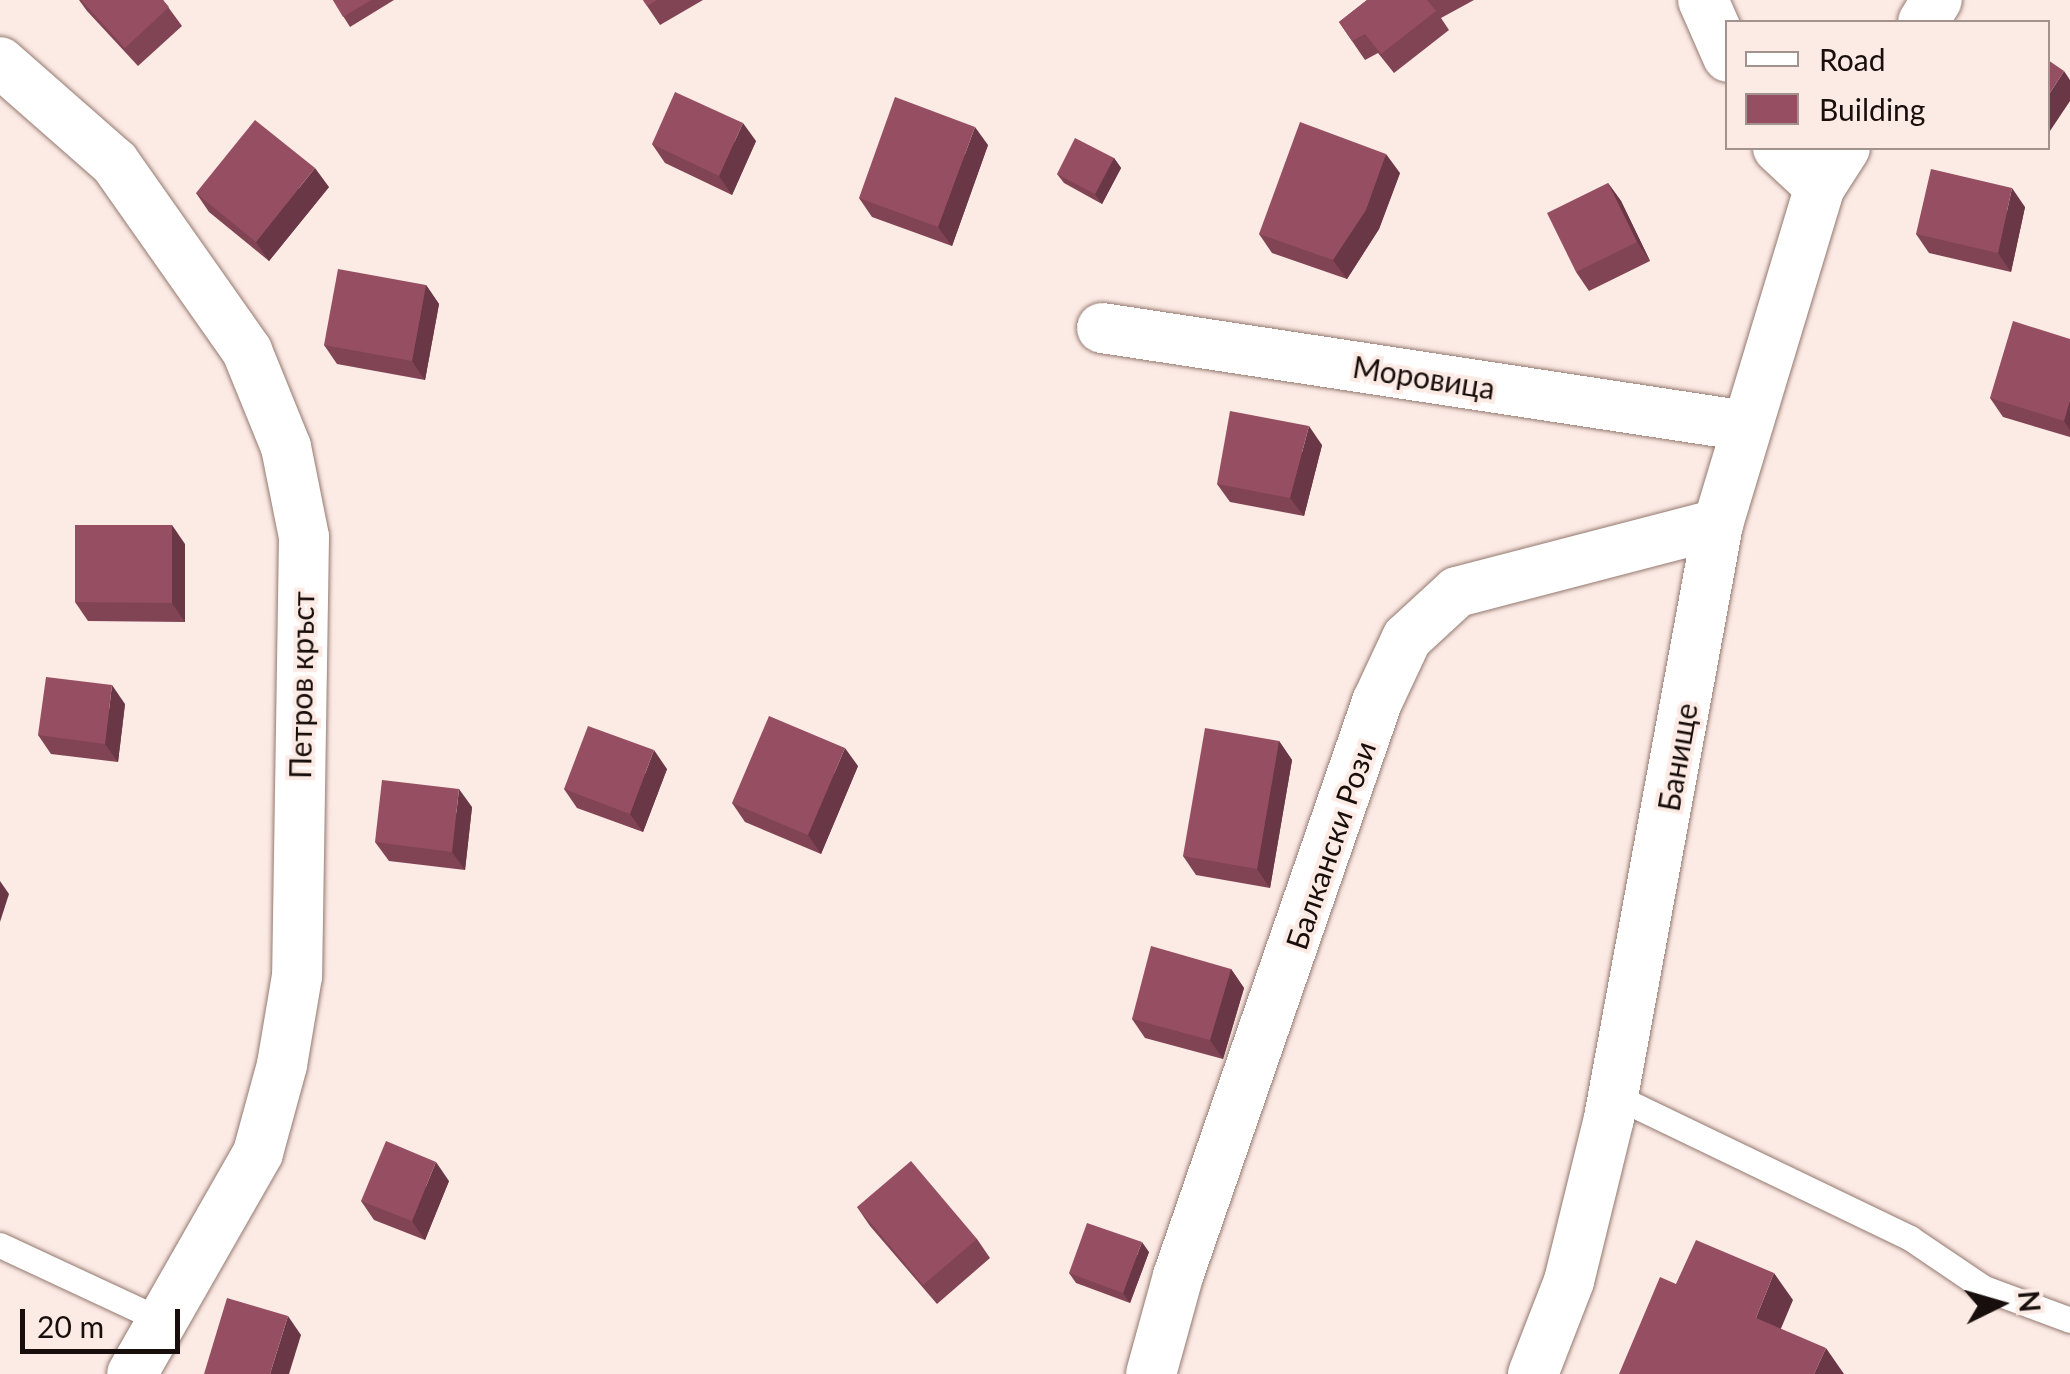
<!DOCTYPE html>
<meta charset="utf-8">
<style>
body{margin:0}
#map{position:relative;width:2070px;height:1374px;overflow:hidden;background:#fceae4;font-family:Lato,sans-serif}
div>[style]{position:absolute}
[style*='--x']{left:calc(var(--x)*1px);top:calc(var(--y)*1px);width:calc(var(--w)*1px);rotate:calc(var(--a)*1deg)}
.roads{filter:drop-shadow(0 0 2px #937970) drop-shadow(0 0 2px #937970)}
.lane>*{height:25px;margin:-12.5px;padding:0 12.5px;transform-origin:12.5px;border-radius:12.5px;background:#fff}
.street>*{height:50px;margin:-25px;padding:0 25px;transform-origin:25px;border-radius:25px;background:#fff}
.wall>*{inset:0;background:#814454}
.shaded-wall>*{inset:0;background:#693745}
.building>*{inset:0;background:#964f62}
span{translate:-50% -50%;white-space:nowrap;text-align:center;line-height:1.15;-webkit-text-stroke:8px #fceae4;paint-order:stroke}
.street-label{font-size:30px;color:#180e0b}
.legend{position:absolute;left:1725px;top:20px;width:325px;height:130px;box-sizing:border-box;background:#fceae4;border:2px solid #a1928d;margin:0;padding:12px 18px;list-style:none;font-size:30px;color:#180e0b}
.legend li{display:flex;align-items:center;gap:20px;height:50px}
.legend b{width:50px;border:2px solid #a1928d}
.north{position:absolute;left:1950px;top:1254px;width:100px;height:100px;-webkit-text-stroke:8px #fceae4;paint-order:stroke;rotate:85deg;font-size:28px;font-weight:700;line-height:40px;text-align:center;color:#180e0b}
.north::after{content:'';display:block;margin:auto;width:35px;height:45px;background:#180e0b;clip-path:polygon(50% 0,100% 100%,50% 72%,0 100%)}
.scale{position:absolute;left:20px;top:1309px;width:160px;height:45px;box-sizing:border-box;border:5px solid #180e0b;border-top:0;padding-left:12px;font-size:30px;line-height:35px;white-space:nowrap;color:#180e0b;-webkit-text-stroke:8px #fceae4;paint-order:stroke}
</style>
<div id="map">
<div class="roads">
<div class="lane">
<div style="--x:1613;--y:1095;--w:330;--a:25.7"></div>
<div style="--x:1910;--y:1238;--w:89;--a:34"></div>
<div style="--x:1984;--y:1288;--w:92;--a:20.4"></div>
<div style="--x:0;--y:1245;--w:180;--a:25"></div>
</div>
<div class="street">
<div style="--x:1703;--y:0;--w:62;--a:66.3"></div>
<div style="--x:1923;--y:22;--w:26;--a:-58"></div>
<div style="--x:0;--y:62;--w:153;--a:41.3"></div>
<div style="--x:115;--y:163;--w:230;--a:54.9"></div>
<div style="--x:247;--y:351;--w:104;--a:67.9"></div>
<div style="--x:286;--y:447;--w:92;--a:78.7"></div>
<div style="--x:304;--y:537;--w:439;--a:90.9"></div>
<div style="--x:297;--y:976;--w:90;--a:99.6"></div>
<div style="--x:282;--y:1065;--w:91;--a:105.3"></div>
<div style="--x:258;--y:1153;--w:254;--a:119.7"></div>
<div style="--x:1778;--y:148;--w:57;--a:42.9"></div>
<div style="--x:1102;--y:328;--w:651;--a:8.65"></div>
<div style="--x:1151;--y:1374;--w:102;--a:-74.6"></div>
<div style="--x:1178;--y:1276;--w:608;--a:-70.88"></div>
<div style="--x:1377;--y:702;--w:71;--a:-64.9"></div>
<div style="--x:1407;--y:638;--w:68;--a:-42.6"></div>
<div style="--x:1457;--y:592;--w:270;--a:-14.6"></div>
<div style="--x:1533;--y:1374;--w:100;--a:-68.8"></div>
<div style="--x:1569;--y:1281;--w:168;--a:-76.2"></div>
<div style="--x:1609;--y:1118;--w:604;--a:-79.6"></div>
<div style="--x:1718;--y:524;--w:352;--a:-73.2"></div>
<div style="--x:1820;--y:187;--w:46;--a:-57.3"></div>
</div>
</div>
<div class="wall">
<div style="clip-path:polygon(79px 0,163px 0,182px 26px,138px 66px,87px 11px)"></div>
<div style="clip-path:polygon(333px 0,394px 0,350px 27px)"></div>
<div style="clip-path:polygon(643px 0,703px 0,660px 25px)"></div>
<div style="clip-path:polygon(1367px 0,1474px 0,1441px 18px,1449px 30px,1394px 73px,1378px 53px,1365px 60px,1339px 22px)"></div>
<div style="clip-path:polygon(756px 141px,732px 195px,665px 163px,652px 144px)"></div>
<div style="clip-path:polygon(988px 145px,952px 246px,872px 217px,859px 198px)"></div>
<div style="clip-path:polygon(1114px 158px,1121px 168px,1102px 204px,1064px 183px,1057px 174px)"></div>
<div style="clip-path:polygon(1400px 173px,1379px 229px,1347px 279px,1272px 253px,1259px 234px)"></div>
<div style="clip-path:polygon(1608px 183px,1621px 201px,1650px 261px,1589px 291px,1576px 272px)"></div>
<div style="clip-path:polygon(329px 187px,269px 261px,209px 212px,196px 193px)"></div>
<div style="clip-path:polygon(2025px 207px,2011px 272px,1929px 253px,1916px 234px)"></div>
<div style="clip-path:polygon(426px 285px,439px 304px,425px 380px,337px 364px,324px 345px)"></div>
<div style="clip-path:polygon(2070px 339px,2070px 437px,2003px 417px,1990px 398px)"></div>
<div style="clip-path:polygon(1322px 445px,1304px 516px,1230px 502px,1217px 484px)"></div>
<div style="clip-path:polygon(185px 544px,185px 622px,88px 621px,75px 602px)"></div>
<div style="clip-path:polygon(125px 704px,118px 762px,51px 754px,38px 735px)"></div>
<div style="clip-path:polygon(1279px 741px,1292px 760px,1270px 888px,1196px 875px,1183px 856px)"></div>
<div style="clip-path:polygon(858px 766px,821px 854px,745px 822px,732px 803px)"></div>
<div style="clip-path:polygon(667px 769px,643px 832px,577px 808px,564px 789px)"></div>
<div style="clip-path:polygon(472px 807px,465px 870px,389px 861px,375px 842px)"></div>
<div style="clip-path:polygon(1231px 969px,1244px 988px,1223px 1059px,1145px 1038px,1132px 1019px)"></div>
<div style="clip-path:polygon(449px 1181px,425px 1240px,374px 1220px,361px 1201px)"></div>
<div style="clip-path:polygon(857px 1207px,977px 1239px,990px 1258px,937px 1304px,870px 1226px)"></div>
<div style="clip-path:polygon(1149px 1252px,1130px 1303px,1076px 1283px,1069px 1273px)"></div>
</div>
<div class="shaded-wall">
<div style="clip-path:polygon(2064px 71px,2070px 80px,2070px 101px,2048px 134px,2048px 96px)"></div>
<div style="clip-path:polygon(743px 123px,756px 141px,732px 195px,719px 176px)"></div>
<div style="clip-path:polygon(975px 127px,988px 145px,952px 246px,938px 227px)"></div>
<div style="clip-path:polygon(1386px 154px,1400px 173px,1379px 229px,1347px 279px,1333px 260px)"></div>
<div style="clip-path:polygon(1114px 158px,1121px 168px,1102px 204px,1095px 194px)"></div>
<div style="clip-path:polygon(315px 168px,329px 187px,269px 261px,256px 242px)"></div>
<div style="clip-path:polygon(1608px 183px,1621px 201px,1650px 261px,1637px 242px)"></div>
<div style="clip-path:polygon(2012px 188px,2025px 207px,2011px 272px,1998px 253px)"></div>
<div style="clip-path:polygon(426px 285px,439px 304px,425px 380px,412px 361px)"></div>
<div style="clip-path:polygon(2070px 400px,2070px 430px,2064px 421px)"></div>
<div style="clip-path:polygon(1309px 426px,1322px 445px,1304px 516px,1290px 498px)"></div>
<div style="clip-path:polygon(172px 525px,185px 544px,185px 622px,172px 603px)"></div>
<div style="clip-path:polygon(112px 685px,125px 704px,118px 762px,105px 744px)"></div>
<div style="clip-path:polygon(1279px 741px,1292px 760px,1270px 888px,1257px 869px)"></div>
<div style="clip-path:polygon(845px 748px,858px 766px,821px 854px,808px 835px)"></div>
<div style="clip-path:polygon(654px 750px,667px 769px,643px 832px,630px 814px)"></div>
<div style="clip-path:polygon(459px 789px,472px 807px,465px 870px,452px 852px)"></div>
<div style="clip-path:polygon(0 881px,9px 894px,0 922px)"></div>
<div style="clip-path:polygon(1231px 969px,1244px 988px,1223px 1059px,1210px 1040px)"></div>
<div style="clip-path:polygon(436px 1162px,449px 1181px,425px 1240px,412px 1221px)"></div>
<div style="clip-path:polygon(1142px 1242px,1149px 1252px,1130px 1303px,1123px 1293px)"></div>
<div style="clip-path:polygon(1774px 1273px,1793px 1300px,1774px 1345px,1756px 1318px)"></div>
<div style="clip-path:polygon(288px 1316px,301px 1335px,289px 1374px,270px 1374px)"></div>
<div style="clip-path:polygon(1826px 1348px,1844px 1374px,1814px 1374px)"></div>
</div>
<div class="building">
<div style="clip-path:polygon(81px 0,163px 0,169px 7px,125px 48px)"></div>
<div style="clip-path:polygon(333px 0,371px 0,343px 17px)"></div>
<div style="clip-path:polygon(643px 0,657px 0,647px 6px)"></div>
<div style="clip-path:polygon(1367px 0,1427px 0,1436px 11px,1381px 54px,1365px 34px,1352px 41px,1339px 22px)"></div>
<div style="clip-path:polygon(2048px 60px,2064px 71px,2048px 96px)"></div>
<div style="clip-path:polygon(675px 92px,743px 123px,719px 176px,652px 144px)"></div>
<div style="clip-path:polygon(895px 97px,975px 127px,938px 227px,859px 198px)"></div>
<div style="clip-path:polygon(255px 120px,315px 168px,256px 242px,196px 193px)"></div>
<div style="clip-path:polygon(1300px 122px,1386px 154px,1366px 210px,1333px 260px,1259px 234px)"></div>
<div style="clip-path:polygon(1075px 138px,1114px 158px,1095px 194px,1057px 174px)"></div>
<div style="clip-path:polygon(1931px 169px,2012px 188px,1998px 253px,1916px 234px)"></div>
<div style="clip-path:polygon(1608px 183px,1637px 242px,1576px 272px,1547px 213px)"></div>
<div style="clip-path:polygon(338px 269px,426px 285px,412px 361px,324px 345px)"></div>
<div style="clip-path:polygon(2013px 321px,2070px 339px,2070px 400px,2064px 421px,1990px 398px)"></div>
<div style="clip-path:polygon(1230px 411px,1309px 426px,1290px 498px,1217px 484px)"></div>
<div style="clip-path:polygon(75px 525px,172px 525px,172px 603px,75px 602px)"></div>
<div style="clip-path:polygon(46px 677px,112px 685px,105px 744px,38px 735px)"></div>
<div style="clip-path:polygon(769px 716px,845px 748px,808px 835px,732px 803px)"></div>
<div style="clip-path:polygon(588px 726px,654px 750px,630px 814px,564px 789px)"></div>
<div style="clip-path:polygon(1205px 728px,1279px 741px,1257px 869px,1183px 856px)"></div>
<div style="clip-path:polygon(382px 780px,459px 789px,452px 852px,375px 842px)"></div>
<div style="clip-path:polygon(1151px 946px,1231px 969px,1210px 1040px,1132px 1019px)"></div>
<div style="clip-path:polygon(386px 1141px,436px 1162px,412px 1221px,361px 1201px)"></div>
<div style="clip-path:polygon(911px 1161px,977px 1239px,923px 1285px,857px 1207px)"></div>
<div style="clip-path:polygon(1087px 1223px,1142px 1242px,1123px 1293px,1069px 1273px)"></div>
<div style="clip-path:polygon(1696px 1240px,1774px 1273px,1756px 1318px,1826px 1348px,1814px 1374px,1619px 1374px,1660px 1277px,1676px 1284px)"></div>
<div style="clip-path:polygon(227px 1298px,288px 1316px,270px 1374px,204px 1374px)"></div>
</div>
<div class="street-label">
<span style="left:1424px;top:377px;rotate:9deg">Моровица</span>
<span style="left:301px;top:685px;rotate:-89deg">Петров кръст</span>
<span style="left:1677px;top:757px;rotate:-80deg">Банище</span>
<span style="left:1330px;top:845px;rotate:-71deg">Балкански Рози</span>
</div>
<ul class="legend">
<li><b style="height:12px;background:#fff"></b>Road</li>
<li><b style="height:28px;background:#964f62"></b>Building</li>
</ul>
<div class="north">N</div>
<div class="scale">20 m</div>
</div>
